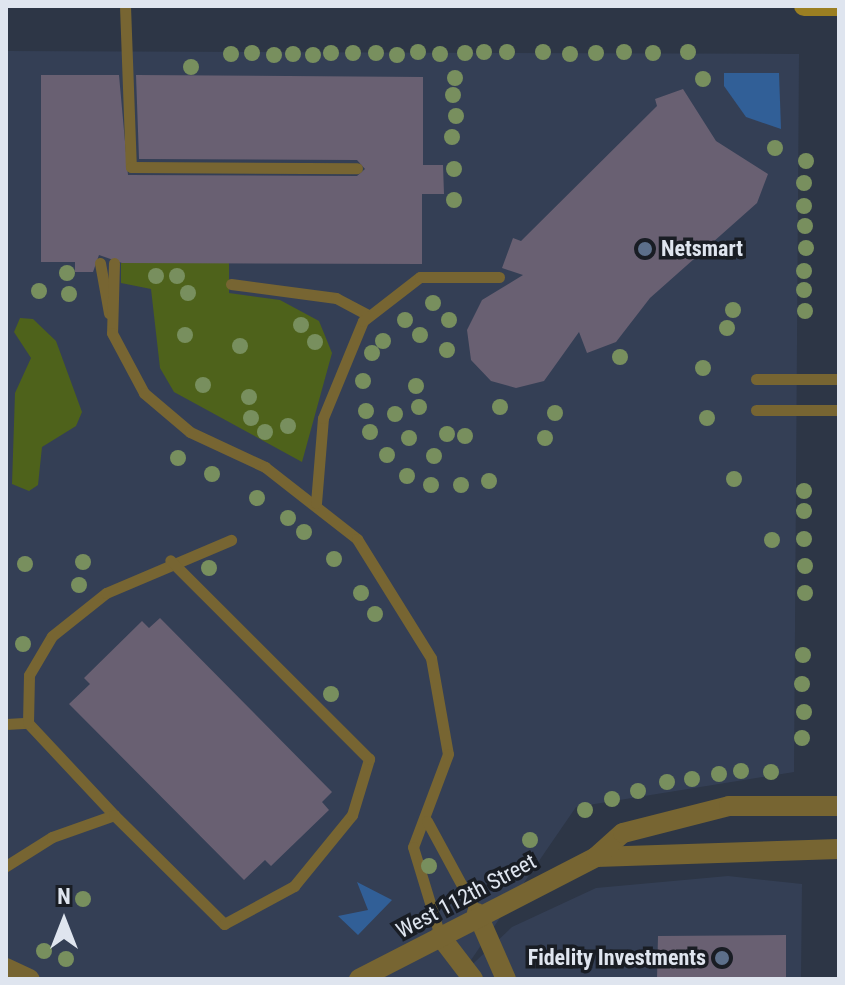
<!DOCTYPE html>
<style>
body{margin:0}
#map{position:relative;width:845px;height:985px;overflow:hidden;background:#2d3646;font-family:"Roboto Condensed",sans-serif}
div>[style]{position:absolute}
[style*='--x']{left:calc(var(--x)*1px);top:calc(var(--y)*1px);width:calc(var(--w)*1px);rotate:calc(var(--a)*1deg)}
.built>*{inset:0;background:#343f55}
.green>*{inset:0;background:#4e621b}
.water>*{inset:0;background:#315f97}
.building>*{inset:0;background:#696072}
.service>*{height:11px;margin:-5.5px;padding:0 5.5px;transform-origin:5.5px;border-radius:5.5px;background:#776532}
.minor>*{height:20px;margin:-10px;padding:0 10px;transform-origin:10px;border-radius:10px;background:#776532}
.secondary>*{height:20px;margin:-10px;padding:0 10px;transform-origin:10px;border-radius:10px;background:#9b7f22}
.trees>*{width:16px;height:16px;margin:-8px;border-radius:50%;background:#788f5e}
.dots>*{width:22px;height:22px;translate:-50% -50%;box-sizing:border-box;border:4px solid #191d24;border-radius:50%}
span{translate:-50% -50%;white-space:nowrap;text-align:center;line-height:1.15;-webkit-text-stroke:7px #191d24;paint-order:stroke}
.poi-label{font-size:22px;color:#dfe5ef;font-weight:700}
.left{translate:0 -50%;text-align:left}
.right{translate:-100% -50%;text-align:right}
.street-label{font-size:22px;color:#dfe5ef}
.frame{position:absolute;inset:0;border:8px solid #dfe5ef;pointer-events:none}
.north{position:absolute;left:24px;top:881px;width:80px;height:80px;-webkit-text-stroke:6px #191d24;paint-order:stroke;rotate:0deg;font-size:22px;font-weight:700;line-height:32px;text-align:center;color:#dfe5ef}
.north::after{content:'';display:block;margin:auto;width:28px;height:36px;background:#dfe5ef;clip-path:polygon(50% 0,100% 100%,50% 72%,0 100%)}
</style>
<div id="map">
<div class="built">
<div style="clip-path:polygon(6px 51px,799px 54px,794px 772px,576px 807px,460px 976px,512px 927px,596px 888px,728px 876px,802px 884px,801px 979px,6px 979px)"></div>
</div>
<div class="green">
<div style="clip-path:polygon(121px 263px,229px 263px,229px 293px,280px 300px,319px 321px,332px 353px,302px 462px,174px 392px,160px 368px,151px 289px,121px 283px)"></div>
<div style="clip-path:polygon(20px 318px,33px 319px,56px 341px,82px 412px,76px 426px,42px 447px,38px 485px,29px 491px,12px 484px,15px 393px,31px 358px,14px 332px)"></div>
</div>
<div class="water">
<div style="clip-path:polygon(724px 73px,779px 73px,781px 129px,746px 117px,724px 86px)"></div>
<div style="clip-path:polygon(357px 882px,392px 900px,358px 935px,338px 916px,368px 910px)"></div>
</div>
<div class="building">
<div style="clip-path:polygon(41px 75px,119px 75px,128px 175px,357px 176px,365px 169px,357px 160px,139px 159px,136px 75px,423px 77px,423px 165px,443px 165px,444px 194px,422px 194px,422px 264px,122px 263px,99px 255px,93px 272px,75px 272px,75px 262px,41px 262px)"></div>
<div style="clip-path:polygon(683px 89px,716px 141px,768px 174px,757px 203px,650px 298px,616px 342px,587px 353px,579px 332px,544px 381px,516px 388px,491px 381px,471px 360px,467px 330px,482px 300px,523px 275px,502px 268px,513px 238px,521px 241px,657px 106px,655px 99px)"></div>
<div style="clip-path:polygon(160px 618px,332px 792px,322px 802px,329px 810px,271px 866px,265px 860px,244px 880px,69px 704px,90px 684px,84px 678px,142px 621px,149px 628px)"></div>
<div style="clip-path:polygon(786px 935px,786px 979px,657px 979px,658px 936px)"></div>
</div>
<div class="service">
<div style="--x:125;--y:6;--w:161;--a:87.9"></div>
<div style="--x:131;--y:167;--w:226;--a:0.3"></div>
<div style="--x:100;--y:263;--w:51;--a:79.8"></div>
<div style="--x:114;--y:263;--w:70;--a:91.6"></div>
<div style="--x:112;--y:333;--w:68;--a:61.9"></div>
<div style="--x:144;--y:393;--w:60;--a:40.3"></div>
<div style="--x:190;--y:432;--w:83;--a:25"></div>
<div style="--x:265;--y:467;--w:117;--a:38"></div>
<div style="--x:357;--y:539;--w:140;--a:58.1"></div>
<div style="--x:431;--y:658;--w:97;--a:80"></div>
<div style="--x:448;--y:754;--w:99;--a:110.6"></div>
<div style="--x:413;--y:847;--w:93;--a:73.1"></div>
<div style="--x:231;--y:284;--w:106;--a:7.6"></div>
<div style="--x:336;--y:298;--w:36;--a:28"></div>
<div style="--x:756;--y:379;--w:83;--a:0"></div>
<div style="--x:756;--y:410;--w:83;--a:0"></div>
<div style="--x:316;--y:503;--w:85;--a:-85.3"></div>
<div style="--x:323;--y:418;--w:105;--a:-67.6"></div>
<div style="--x:363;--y:321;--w:72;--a:-37.7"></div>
<div style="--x:420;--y:277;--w:79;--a:0"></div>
<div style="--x:28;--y:723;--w:126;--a:46.9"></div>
<div style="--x:6;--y:724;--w:22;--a:-3"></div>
<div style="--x:28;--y:723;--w:48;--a:-88.8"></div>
<div style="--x:29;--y:675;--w:45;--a:-59.5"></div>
<div style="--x:52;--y:636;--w:69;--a:-38.5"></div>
<div style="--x:106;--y:593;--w:136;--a:-23"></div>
<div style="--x:427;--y:821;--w:105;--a:61.5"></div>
<div style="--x:6;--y:866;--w:54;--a:-32.2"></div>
<div style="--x:52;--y:837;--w:66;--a:-19.5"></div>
<div style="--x:114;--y:815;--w:155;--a:44.7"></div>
<div style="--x:224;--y:924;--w:80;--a:-28.5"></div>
<div style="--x:294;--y:886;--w:92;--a:-50.8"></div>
<div style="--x:352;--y:815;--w:59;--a:-73.1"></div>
<div style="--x:369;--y:759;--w:281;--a:-135"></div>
</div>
<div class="minor">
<div style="--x:596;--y:857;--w:243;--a:-1.9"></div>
<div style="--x:477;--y:913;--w:72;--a:66.3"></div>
<div style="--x:440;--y:936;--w:54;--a:52.5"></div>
<div style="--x:6;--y:968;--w:26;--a:25"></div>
<div style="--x:359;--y:979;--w:267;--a:-27.2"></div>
<div style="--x:596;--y:857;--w:36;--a:-42"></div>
<div style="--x:623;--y:833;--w:109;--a:-14.3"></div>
<div style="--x:729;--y:806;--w:110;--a:0"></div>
</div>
<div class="secondary">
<div style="--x:804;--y:6;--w:35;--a:0"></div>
</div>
<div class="trees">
<div style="left:418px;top:52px"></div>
<div style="left:484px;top:52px"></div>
<div style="left:507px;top:52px"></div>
<div style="left:543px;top:52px"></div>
<div style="left:624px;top:52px"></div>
<div style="left:688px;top:52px"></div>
<div style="left:252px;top:53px"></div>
<div style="left:331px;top:53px"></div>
<div style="left:353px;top:53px"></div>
<div style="left:376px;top:53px"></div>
<div style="left:465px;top:53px"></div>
<div style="left:596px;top:53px"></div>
<div style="left:653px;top:53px"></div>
<div style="left:231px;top:54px"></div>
<div style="left:293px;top:54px"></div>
<div style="left:440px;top:54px"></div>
<div style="left:570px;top:54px"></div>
<div style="left:274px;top:55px"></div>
<div style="left:313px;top:55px"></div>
<div style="left:397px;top:55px"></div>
<div style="left:191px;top:67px"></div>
<div style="left:455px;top:78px"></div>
<div style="left:703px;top:79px"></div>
<div style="left:453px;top:95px"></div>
<div style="left:456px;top:116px"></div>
<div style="left:452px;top:137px"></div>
<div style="left:775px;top:148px"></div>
<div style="left:806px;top:161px"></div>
<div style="left:454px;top:169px"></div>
<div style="left:804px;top:183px"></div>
<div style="left:454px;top:200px"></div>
<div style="left:804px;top:206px"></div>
<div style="left:805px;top:226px"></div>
<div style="left:806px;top:248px"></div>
<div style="left:804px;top:271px"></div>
<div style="left:67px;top:273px"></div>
<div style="left:156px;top:276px"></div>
<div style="left:177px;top:276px"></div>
<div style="left:804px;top:290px"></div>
<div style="left:39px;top:291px"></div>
<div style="left:188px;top:293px"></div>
<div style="left:69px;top:294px"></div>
<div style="left:433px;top:303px"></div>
<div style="left:733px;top:310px"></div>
<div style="left:805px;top:311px"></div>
<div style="left:405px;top:320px"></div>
<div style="left:449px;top:320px"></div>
<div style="left:301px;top:325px"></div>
<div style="left:727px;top:328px"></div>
<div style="left:185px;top:335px"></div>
<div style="left:420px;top:335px"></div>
<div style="left:383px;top:341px"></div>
<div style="left:315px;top:342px"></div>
<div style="left:240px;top:346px"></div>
<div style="left:447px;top:350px"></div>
<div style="left:372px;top:353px"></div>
<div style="left:620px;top:357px"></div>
<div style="left:703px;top:368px"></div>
<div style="left:363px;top:381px"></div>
<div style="left:203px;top:385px"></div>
<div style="left:416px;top:386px"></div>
<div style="left:249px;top:397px"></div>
<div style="left:419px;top:407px"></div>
<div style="left:500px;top:407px"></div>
<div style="left:366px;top:411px"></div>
<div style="left:555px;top:413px"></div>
<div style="left:395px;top:414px"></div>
<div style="left:251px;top:418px"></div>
<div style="left:707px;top:418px"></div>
<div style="left:288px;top:426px"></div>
<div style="left:265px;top:432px"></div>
<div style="left:370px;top:432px"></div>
<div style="left:447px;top:434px"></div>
<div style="left:465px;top:436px"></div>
<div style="left:409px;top:438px"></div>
<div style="left:545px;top:438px"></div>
<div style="left:387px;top:455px"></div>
<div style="left:434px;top:456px"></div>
<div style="left:178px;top:458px"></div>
<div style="left:212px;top:474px"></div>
<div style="left:407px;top:476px"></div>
<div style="left:734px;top:479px"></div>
<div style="left:489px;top:481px"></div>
<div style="left:431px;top:485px"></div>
<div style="left:461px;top:485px"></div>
<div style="left:804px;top:491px"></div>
<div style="left:257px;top:498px"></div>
<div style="left:804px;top:511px"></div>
<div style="left:288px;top:518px"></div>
<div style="left:304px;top:532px"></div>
<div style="left:804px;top:539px"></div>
<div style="left:772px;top:540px"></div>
<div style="left:334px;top:559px"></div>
<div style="left:83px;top:562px"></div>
<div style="left:25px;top:564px"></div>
<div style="left:805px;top:566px"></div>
<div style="left:209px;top:568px"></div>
<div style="left:79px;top:585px"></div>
<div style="left:361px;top:593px"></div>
<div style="left:805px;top:593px"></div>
<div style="left:375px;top:614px"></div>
<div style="left:23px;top:644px"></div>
<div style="left:803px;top:655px"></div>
<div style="left:802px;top:684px"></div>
<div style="left:331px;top:694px"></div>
<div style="left:804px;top:712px"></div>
<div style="left:802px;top:738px"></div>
<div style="left:741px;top:771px"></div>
<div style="left:771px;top:772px"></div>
<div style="left:719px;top:774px"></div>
<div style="left:692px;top:779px"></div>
<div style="left:667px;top:782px"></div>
<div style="left:638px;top:791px"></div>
<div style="left:612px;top:799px"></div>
<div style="left:585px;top:810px"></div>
<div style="left:530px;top:840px"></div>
<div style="left:429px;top:866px"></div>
<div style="left:83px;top:899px"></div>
<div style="left:44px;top:951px"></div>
<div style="left:66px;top:959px"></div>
</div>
<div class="dots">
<div style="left:645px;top:249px;background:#5c6f8a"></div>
<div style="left:722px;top:958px;background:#5c6f8a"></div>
</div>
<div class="poi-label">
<span class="left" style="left:661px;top:249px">Netsmart</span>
<span class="right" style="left:706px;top:958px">Fidelity Investments</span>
</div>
<div class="street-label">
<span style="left:466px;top:896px;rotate:-28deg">West 112th Street</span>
</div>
<div class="frame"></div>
<div class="north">N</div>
</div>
